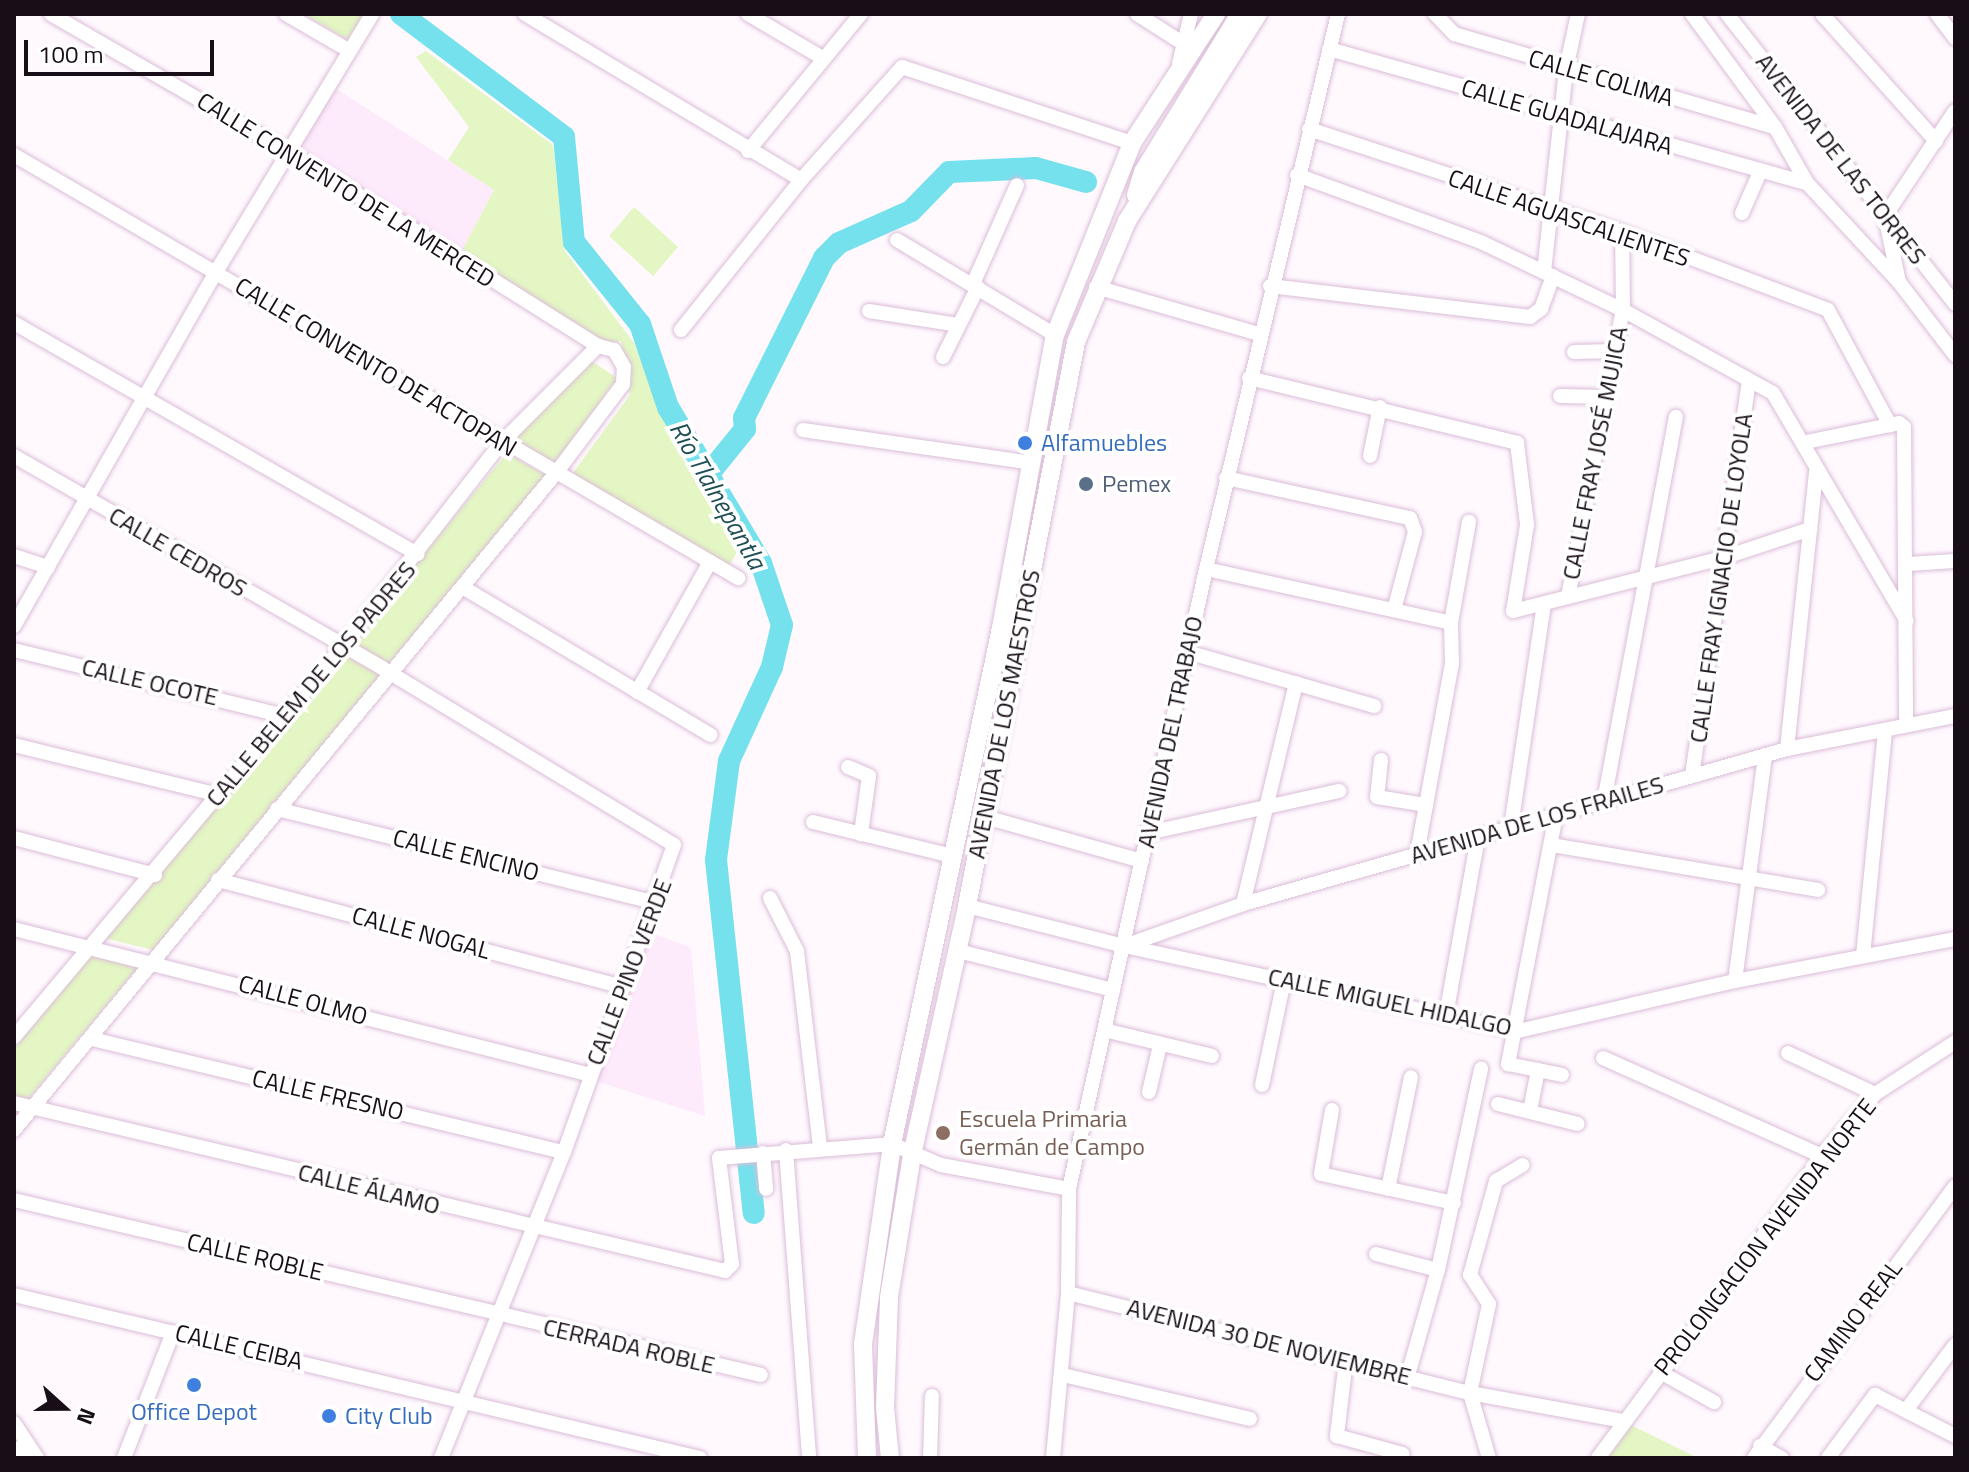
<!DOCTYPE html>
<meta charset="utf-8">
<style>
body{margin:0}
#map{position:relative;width:1969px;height:1472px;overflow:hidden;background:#fff9fe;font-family:"Titillium Web",sans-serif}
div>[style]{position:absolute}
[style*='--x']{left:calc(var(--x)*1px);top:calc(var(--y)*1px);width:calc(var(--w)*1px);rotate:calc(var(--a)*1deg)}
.education>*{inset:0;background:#fdeafb}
.green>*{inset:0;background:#e3f6c3}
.river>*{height:22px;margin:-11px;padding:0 11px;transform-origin:11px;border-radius:11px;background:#75e1ed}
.roads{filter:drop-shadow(0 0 2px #dbbdd8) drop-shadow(0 0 2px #dbbdd8)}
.minor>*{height:14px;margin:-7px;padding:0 7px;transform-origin:7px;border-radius:7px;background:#fff}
.major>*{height:18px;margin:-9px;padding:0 9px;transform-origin:9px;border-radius:9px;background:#fff}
.highway>*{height:22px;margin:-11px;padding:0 11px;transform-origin:11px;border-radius:11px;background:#fff}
.dots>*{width:22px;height:22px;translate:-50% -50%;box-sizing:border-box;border:4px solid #fff;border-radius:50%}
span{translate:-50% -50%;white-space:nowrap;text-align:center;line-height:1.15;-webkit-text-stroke:8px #fff;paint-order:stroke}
.street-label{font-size:24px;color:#180e17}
.shop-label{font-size:24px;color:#366cbe}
.left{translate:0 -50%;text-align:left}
.service-label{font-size:24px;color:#4e5e75}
.education-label{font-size:24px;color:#785e54}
.water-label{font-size:26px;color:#1f4f54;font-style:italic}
.frame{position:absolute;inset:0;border:16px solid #180e17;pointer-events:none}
.north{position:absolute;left:24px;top:1368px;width:80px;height:80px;-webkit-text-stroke:6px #fff;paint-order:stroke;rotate:111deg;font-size:22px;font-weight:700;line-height:32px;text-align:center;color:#180e17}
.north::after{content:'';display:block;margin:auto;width:28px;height:36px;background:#180e17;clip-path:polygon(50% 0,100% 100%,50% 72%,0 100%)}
.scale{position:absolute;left:24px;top:40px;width:190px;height:36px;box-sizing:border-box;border:4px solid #180e17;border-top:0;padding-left:10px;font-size:24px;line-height:28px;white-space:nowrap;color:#180e17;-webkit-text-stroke:6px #fff;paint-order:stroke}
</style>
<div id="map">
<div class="education">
<div style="clip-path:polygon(324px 81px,494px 190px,457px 261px,281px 154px)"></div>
<div style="clip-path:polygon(652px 933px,691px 948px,705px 1116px,593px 1080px)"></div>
</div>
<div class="green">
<div style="clip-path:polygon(304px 14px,363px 14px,348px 40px)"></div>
<div style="clip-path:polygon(426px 51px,553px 145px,565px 251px,634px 343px,677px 450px,740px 547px,728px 568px,570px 477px,630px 395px,621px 341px,598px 346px,463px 249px,494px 190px,448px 160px,469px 127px,416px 57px)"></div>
<div style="clip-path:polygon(634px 207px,678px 247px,653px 276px,609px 236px)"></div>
<div style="clip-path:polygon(590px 360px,617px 378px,555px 465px,513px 440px)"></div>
<div style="clip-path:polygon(507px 453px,547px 476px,388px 669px,350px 644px)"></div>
<div style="clip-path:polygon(342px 653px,381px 676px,153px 950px,104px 938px)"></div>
<div style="clip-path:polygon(93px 953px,139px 966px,14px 1116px,14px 1049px)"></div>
<div style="clip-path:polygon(1629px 1424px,1698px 1458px,1606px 1458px)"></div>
</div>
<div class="river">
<div style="--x:401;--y:14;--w:204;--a:37"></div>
<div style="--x:564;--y:137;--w:105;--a:84.6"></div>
<div style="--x:574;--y:242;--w:105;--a:51.2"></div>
<div style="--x:640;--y:324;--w:88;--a:71.4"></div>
<div style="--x:668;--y:407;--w:182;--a:59.2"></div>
<div style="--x:761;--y:563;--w:65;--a:71.3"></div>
<div style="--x:782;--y:625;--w:43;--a:103.4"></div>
<div style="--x:772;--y:667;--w:103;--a:114.6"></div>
<div style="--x:729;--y:761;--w:100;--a:97.5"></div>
<div style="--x:716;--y:860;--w:355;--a:83.9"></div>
<div style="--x:707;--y:476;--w:60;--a:-51"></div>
<div style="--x:745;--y:429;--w:11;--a:-95"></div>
<div style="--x:744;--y:418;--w:179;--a:-63.4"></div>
<div style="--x:824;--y:258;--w:21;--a:-45"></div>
<div style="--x:839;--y:243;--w:79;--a:-24"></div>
<div style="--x:911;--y:211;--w:54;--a:-45.7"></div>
<div style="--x:949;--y:172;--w:87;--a:-2.6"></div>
<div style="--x:1036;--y:168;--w:52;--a:15.6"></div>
</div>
<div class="roads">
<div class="minor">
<div style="--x:286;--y:14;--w:72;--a:30.1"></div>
<div style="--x:525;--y:14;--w:322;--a:31"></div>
<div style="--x:748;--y:14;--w:88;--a:30.6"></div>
<div style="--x:1137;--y:14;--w:56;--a:32.6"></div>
<div style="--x:1435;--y:14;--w:28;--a:46"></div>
<div style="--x:1454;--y:34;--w:334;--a:16.2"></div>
<div style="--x:1692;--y:14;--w:140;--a:53.7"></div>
<div style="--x:1775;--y:127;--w:64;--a:60.3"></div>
<div style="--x:1807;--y:183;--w:135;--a:47.1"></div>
<div style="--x:1899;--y:282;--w:92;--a:52.5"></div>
<div style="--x:1727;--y:14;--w:369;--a:51.8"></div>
<div style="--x:1822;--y:14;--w:171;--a:48.1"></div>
<div style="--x:1937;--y:14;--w:30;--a:53"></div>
<div style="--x:1329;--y:49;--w:496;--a:15.7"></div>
<div style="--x:1179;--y:64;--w:51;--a:-76.5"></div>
<div style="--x:1309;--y:129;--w:330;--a:18.2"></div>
<div style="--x:1622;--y:232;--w:220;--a:20.7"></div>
<div style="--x:1828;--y:310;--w:131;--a:61.7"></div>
<div style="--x:748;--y:151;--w:178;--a:-50.5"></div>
<div style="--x:14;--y:155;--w:839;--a:30.3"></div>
<div style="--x:1297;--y:175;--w:196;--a:20"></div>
<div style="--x:1481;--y:242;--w:157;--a:25.6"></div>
<div style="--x:1623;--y:310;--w:171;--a:29"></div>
<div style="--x:1773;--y:393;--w:264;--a:59.6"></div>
<div style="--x:1742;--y:213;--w:45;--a:-66.3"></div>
<div style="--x:897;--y:240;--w:184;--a:31"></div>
<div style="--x:1544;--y:272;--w:204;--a:-83.8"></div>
<div style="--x:1566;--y:69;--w:56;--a:-77.7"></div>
<div style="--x:1899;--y:282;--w:67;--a:-102"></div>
<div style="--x:1885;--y:216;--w:126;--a:-56.3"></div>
<div style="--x:973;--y:284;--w:108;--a:-66"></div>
<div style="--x:1270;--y:286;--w:262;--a:6.8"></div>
<div style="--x:1530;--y:317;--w:14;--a:-36"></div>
<div style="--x:1541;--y:309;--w:35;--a:-70"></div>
<div style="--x:1096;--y:287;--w:170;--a:16.1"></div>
<div style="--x:869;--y:311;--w:90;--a:8.9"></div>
<div style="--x:14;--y:323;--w:465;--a:29.8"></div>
<div style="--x:681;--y:330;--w:192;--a:-51.3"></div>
<div style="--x:801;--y:180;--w:152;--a:-48.2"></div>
<div style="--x:902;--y:67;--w:242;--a:18.3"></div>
<div style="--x:1574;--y:352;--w:40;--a:-1.4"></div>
<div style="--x:943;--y:357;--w:78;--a:-63.4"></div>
<div style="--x:1249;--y:378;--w:276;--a:13.6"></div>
<div style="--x:1517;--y:443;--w:83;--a:83"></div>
<div style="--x:1527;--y:525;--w:87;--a:99.2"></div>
<div style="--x:1513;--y:611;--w:217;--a:-14.2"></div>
<div style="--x:1723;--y:558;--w:92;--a:-18.4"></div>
<div style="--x:1560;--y:396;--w:46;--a:1.2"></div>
<div style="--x:803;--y:430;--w:231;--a:8.2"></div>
<div style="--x:1806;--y:442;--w:95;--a:-11.5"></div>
<div style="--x:1899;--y:423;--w:6;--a:39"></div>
<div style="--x:1904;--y:427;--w:298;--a:89.6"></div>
<div style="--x:14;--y:456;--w:425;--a:29.9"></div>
<div style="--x:382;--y:668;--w:341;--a:31.2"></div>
<div style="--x:674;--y:845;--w:326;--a:109.7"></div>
<div style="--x:564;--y:1152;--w:330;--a:111.9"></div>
<div style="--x:1370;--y:456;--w:50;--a:-78.5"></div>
<div style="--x:1226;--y:478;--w:188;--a:12.3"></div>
<div style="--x:1410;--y:518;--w:15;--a:70"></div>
<div style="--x:1415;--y:532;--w:81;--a:105.1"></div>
<div style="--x:14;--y:556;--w:36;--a:18"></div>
<div style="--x:1908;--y:564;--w:47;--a:-3.7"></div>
<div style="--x:1206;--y:569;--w:251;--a:12.4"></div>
<div style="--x:464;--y:588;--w:287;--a:30.8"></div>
<div style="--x:1568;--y:597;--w:292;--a:-79.2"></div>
<div style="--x:1623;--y:310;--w:78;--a:-90.7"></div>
<div style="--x:14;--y:626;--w:408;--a:-60.3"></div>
<div style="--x:216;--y:272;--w:301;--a:-58.8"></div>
<div style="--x:14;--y:650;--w:279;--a:13.7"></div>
<div style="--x:1187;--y:652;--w:195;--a:16.1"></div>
<div style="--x:637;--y:692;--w:149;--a:-60.7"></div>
<div style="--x:14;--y:745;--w:211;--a:13.7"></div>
<div style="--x:1787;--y:749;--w:279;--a:-84"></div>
<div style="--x:1381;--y:760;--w:37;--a:96"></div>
<div style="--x:1377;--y:797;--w:50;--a:9.3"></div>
<div style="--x:848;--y:767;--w:23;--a:23"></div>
<div style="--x:869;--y:776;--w:59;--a:97.9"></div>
<div style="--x:1692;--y:776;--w:400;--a:-81.8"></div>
<div style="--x:1604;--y:801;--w:391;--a:-79.4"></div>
<div style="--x:277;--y:809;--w:388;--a:13.9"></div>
<div style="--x:1556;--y:815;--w:254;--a:100.9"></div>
<div style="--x:1508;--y:1064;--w:55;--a:11.5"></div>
<div style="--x:985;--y:817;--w:163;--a:15.7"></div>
<div style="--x:813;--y:822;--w:144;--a:13.7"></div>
<div style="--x:1511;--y:827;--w:226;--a:-81.6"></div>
<div style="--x:1148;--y:833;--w:196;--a:-12.4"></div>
<div style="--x:14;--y:838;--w:146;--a:14.7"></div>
<div style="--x:1552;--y:845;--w:270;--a:9.6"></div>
<div style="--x:1417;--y:854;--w:193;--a:-79.6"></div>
<div style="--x:1452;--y:664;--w:41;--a:-91.4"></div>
<div style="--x:1451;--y:623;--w:103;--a:-79.9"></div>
<div style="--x:218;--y:880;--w:419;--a:14.8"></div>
<div style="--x:770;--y:898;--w:59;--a:63"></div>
<div style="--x:797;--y:951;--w:196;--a:83.3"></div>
<div style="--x:1243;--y:904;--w:227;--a:-76.5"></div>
<div style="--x:967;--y:906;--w:162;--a:14.3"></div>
<div style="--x:1124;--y:946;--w:403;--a:12.2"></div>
<div style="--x:1518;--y:1031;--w:223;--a:-13"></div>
<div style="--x:1735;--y:981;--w:224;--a:-10.8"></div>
<div style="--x:14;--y:929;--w:595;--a:14.2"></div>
<div style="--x:1124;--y:946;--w:126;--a:-19.4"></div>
<div style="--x:1243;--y:904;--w:566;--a:-15.9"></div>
<div style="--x:1787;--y:749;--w:171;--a:-11.1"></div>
<div style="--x:958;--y:951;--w:160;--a:14.1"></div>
<div style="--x:1863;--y:956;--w:226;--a:-84.4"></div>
<div style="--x:1735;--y:981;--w:228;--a:-82.4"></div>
<div style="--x:1446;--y:1015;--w:181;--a:-79.8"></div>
<div style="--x:1104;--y:1030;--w:111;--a:13.5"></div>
<div style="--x:14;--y:1037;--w:511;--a:-49.92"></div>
<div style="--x:343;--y:646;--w:259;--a:-52.1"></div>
<div style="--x:502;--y:442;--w:136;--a:-45"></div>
<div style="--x:92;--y:1039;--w:485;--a:13.5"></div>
<div style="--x:1788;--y:1053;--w:96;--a:25.2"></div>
<div style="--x:1603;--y:1058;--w:240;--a:24.1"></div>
<div style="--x:1262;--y:1085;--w:106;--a:-78.1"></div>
<div style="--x:1149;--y:1092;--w:48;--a:-76.8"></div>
<div style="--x:14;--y:1103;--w:731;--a:13.29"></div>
<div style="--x:725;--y:1271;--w:10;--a:-45"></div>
<div style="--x:732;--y:1264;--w:107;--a:-97"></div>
<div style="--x:719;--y:1158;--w:174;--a:-4.6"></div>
<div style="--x:892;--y:1144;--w:53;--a:23.2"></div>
<div style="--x:941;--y:1165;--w:130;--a:10.6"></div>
<div style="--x:1498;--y:1104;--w:82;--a:14"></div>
<div style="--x:1332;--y:1110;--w:65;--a:99.8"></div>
<div style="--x:1321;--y:1174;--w:136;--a:12.3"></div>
<div style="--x:1530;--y:1111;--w:42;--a:-79"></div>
<div style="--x:14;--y:1130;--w:852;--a:-50.48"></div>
<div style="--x:556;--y:473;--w:111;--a:-53"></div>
<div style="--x:623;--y:384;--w:17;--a:-87"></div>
<div style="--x:624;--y:367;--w:20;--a:-120"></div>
<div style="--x:614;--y:350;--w:16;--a:-166"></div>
<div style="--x:598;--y:346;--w:366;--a:-147.8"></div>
<div style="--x:288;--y:151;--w:274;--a:-150"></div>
<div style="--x:786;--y:1150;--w:309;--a:85.7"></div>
<div style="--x:763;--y:1153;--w:36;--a:85"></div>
<div style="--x:1388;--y:1189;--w:114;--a:-78.4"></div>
<div style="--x:14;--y:1200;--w:767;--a:13.18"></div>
<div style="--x:1376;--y:1254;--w:64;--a:14.5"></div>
<div style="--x:1068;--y:1293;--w:414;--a:14"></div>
<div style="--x:1470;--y:1393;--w:155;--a:10.4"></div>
<div style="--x:14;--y:1295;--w:705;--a:13.37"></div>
<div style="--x:1346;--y:1360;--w:77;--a:96.8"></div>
<div style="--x:1337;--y:1436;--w:68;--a:15.3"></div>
<div style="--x:1660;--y:1372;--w:62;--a:29.1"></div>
<div style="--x:1063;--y:1375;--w:192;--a:13.2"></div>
<div style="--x:1408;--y:1375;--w:109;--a:-74.1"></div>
<div style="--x:1438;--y:1270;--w:206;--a:-77.9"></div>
<div style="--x:1907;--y:1409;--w:80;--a:-53.1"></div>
<div style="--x:14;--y:1423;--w:42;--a:56.7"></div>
<div style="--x:1760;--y:1446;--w:25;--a:29"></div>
<div style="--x:124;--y:1458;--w:135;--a:-68.7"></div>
<div style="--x:930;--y:1458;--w:62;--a:-88.2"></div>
<div style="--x:1053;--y:1458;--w:166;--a:-84.8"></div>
<div style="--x:1068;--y:1293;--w:104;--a:-89.4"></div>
<div style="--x:1069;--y:1189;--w:635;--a:-77.54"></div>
<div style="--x:1206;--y:569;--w:570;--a:-76.62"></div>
<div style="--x:1489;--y:1458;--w:68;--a:-106.3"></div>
<div style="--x:1470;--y:1393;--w:91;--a:-77.9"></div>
<div style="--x:1489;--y:1304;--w:35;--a:-123"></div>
<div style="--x:1470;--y:1275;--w:98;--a:-74.5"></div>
<div style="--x:1496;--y:1181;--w:31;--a:-31"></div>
<div style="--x:1598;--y:1458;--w:376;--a:-53.4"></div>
<div style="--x:1822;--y:1156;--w:82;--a:-49.5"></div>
<div style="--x:1875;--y:1094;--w:95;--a:-33"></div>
<div style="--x:1754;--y:1458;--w:338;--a:-53.5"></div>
<div style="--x:1828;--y:1458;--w:79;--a:-53.3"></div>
<div style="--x:1875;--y:1395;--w:90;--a:27.1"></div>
</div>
<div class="major">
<div style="--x:1136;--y:195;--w:24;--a:-73"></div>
<div style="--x:1143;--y:172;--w:185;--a:-58.5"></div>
<div style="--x:867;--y:1458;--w:114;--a:-92"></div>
<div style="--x:863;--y:1344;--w:202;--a:-81.7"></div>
<div style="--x:892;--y:1144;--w:527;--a:-78.07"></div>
<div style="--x:1001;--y:628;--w:298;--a:-79.6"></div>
<div style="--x:1055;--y:335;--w:207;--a:-68.1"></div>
<div style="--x:1132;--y:143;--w:154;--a:-56.9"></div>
<div style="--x:890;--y:1458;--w:50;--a:-95.7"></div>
<div style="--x:885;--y:1408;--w:111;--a:-87.9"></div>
<div style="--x:889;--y:1297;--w:144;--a:-80.8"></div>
<div style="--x:912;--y:1155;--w:255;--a:-77.5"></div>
<div style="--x:967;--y:906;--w:574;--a:-79.06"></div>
<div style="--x:1076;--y:342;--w:131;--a:-67.1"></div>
<div style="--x:1127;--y:221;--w:245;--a:-57.7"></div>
</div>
<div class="highway">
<div style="--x:14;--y:1452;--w:5;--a:22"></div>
</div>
</div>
<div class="dots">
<div style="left:1025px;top:443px;background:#3f7fe0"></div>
<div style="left:1086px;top:484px;background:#5c6f8a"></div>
<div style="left:943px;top:1133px;background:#8d6e63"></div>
<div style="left:194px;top:1385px;background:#3f7fe0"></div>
<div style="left:329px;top:1416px;background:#3f7fe0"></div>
</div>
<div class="street-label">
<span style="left:1601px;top:78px;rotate:16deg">CALLE COLIMA</span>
<span style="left:1567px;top:117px;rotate:16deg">CALLE GUADALAJARA</span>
<span style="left:1841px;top:159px;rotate:52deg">AVENIDA DE LAS TORRES</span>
<span style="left:346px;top:190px;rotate:32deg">CALLE CONVENTO DE LA MERCED</span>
<span style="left:1569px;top:218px;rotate:19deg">CALLE AGUASCALIENTES</span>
<span style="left:376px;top:367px;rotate:31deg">CALLE CONVENTO DE ACTOPAN</span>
<span style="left:1595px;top:453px;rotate:-79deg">CALLE FRAY JOSÉ MUJICA</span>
<span style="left:178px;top:552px;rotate:30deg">CALLE CEDROS</span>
<span style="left:1721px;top:578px;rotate:-82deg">CALLE FRAY IGNACIO DE LOYOLA</span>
<span style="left:150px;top:682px;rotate:13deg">CALLE OCOTE</span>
<span style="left:311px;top:684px;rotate:-50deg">CALLE BELEM DE LOS PADRES</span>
<span style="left:1004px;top:714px;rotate:-79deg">AVENIDA DE LOS MAESTROS</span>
<span style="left:1170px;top:732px;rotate:-78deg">AVENIDA DEL TRABAJO</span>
<span style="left:1537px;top:820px;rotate:-16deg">AVENIDA DE LOS FRAILES</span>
<span style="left:466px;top:855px;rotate:14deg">CALLE ENCINO</span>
<span style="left:421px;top:933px;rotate:15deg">CALLE NOGAL</span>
<span style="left:629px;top:972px;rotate:-69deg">CALLE PINO VERDE</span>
<span style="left:303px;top:1000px;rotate:15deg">CALLE OLMO</span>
<span style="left:1390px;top:1002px;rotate:12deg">CALLE MIGUEL HIDALGO</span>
<span style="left:328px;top:1095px;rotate:13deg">CALLE FRESNO</span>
<span style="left:369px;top:1189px;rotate:14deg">CALLE ÁLAMO</span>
<span style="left:1765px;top:1237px;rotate:-52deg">PROLONGACION AVENIDA NORTE</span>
<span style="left:255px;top:1257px;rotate:13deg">CALLE ROBLE</span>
<span style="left:1853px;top:1321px;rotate:-53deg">CAMINO REAL</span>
<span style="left:1269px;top:1342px;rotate:14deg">AVENIDA 30 DE NOVIEMBRE</span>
<span style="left:629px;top:1346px;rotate:13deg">CERRADA ROBLE</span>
<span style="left:239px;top:1347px;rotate:13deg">CALLE CEIBA</span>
</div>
<div class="shop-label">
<span class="left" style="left:1041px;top:443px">Alfamuebles</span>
<span style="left:194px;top:1412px">Office Depot</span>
<span class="left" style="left:345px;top:1416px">City Club</span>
</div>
<div class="service-label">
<span class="left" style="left:1102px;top:484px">Pemex</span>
</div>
<div class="education-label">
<span class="left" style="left:959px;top:1133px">Escuela Primaria<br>Germán de Campo</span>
</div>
<div class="water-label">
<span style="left:718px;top:495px;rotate:60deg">Río Tlalnepantla</span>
</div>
<div class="frame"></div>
<div class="north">N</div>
<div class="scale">100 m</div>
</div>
